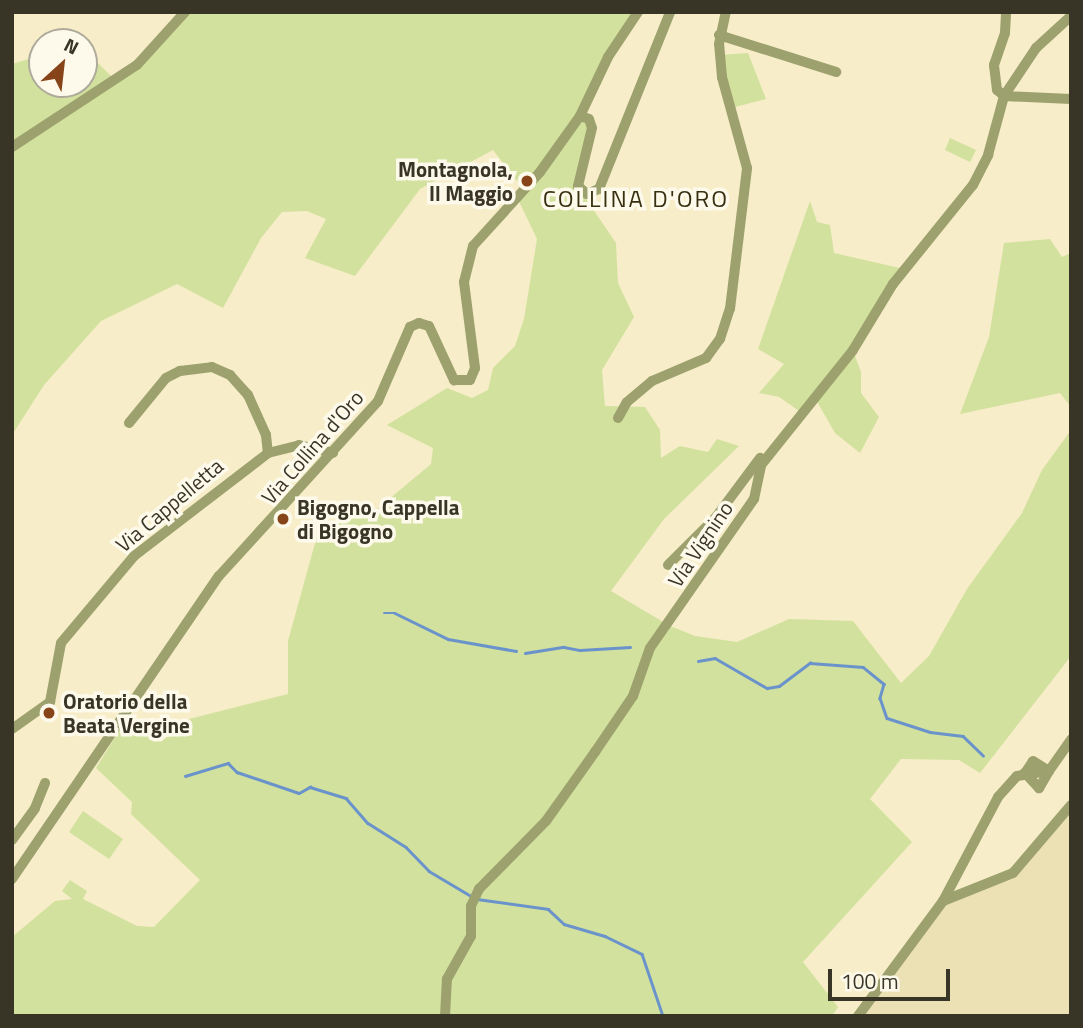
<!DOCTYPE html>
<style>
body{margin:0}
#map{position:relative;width:1083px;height:1028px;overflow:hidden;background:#f7edc8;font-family:"Titillium Web",sans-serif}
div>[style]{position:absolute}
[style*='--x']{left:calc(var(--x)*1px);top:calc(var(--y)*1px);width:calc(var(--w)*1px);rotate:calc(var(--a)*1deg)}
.built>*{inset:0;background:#ece0b5}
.green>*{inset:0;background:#d2e19e}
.stream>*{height:2.5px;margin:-1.25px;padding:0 1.25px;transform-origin:1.25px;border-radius:1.25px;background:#6b93cb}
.minor>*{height:10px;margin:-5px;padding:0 5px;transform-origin:5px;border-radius:5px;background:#9ca16e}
.dots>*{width:19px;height:19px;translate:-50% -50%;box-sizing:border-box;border:4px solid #fefaeb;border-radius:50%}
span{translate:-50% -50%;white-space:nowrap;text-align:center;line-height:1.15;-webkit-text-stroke:7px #fefaeb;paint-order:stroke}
.poi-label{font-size:21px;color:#383426;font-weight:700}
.right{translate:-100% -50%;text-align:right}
.left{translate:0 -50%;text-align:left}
.street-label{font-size:21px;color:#383426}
.quarter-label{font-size:24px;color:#383011;letter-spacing:2px}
.frame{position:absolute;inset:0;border:14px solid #383426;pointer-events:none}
.north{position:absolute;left:28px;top:28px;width:70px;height:70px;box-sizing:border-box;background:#fefaeb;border:2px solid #afab9c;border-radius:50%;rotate:27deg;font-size:19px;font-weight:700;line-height:28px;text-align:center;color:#383426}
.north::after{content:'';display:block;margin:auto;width:24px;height:32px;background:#884419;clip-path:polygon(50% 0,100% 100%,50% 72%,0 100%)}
.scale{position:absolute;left:828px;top:969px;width:122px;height:32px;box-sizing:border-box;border:4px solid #383426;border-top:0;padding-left:9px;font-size:21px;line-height:24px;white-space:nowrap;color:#383426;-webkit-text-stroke:5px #fefaeb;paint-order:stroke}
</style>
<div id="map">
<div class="built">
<div style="clip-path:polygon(1071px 805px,1071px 1016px,859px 1016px,943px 901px,1013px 873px)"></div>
</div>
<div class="green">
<div style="clip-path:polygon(185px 12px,638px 12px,580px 107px,589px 119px,580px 190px,616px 243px,618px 283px,634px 317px,602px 370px,605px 406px,645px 407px,660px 430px,661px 458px,680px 446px,708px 452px,717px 439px,739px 446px,664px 519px,611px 591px,670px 626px,695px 636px,737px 642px,789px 619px,853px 621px,901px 683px,929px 656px,967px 589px,1022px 513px,1042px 470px,1071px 430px,1071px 656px,980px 773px,959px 760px,901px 759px,870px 799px,912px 842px,803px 962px,838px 1007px,832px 1016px,12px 1016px,12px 937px,55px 901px,72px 899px,62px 891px,70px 880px,87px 891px,83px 899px,137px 926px,154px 927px,200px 880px,131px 814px,132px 802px,96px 768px,130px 713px,161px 742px,189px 719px,288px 694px,288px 641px,320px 525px,376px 510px,431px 464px,433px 448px,387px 425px,447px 388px,472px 398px,488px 390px,493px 368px,515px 346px,524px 319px,537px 239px,515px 193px,523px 189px,493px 150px,420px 189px,355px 276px,305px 258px,326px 219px,307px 211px,282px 212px,261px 238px,223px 308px,177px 284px,101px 321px,44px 385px,12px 435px,12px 64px,42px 55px,42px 84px,84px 84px,84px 49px,112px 77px,126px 73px)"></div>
<div style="clip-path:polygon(748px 53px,766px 99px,731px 108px,720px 55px)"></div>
<div style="clip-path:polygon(950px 138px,976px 150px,970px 162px,945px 150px)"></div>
<div style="clip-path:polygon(810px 201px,817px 222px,830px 225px,834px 253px,904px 269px,853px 350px,861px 372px,861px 393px,879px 417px,860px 453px,835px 433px,815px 398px,802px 413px,779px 397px,759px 393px,784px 364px,758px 349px)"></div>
<div style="clip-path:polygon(1050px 239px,1062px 257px,1071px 253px,1071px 407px,1060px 393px,960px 414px,989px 337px,1004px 243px)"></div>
<div style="clip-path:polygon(83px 811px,123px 839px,109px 859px,69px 832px)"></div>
</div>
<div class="stream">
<div style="--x:384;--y:613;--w:11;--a:0"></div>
<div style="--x:395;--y:613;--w:59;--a:26.1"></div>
<div style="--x:448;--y:639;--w:69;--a:10"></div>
<div style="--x:525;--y:653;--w:39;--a:-9"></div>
<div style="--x:564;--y:647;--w:16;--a:11"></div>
<div style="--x:580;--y:650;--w:50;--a:-3.4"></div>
<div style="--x:698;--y:661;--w:17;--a:-10"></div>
<div style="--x:715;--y:658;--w:60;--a:30"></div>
<div style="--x:767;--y:688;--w:12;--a:-9"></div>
<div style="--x:779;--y:686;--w:39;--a:-37"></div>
<div style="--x:810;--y:663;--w:53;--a:4.3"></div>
<div style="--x:863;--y:667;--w:27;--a:39"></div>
<div style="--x:884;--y:684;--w:15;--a:106"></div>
<div style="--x:880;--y:698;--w:21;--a:71"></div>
<div style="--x:887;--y:718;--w:45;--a:18"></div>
<div style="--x:930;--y:732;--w:33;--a:7"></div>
<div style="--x:963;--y:736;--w:28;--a:44"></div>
<div style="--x:185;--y:776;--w:45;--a:-16.8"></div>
<div style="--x:228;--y:763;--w:13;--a:45"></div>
<div style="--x:237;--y:772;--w:65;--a:18.7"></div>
<div style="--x:299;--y:793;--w:13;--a:-29"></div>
<div style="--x:310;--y:787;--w:38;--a:17"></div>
<div style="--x:346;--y:798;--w:33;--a:49"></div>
<div style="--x:368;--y:823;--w:45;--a:32.3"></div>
<div style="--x:406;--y:847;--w:33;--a:46"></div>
<div style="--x:429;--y:871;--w:49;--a:30.8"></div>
<div style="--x:477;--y:899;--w:72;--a:8"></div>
<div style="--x:548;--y:909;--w:22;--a:43"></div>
<div style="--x:564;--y:924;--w:43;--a:16.3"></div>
<div style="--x:605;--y:936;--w:41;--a:25.9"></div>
<div style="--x:642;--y:954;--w:65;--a:71.3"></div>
</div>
<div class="minor">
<div style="--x:719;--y:35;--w:123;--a:17.5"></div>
<div style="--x:1004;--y:96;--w:9;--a:-139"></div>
<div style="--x:997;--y:90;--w:25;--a:-97"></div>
<div style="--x:994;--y:65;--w:34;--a:-71"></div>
<div style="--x:1005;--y:33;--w:21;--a:-87"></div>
<div style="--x:1004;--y:96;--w:67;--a:2.6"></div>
<div style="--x:580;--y:116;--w:65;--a:-64.6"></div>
<div style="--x:608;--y:57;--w:54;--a:-56.3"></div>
<div style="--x:12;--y:147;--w:149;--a:-33.3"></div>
<div style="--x:137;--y:65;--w:72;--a:-47.8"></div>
<div style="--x:618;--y:418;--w:18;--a:-61"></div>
<div style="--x:627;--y:402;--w:33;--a:-40"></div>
<div style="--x:652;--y:381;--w:59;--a:-23.1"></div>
<div style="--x:706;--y:358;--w:24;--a:-54"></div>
<div style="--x:720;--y:339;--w:32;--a:-72"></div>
<div style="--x:730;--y:309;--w:142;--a:-83.1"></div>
<div style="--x:747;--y:168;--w:94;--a:-105.4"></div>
<div style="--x:722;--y:77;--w:33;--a:-95"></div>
<div style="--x:719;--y:44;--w:33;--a:-78"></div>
<div style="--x:129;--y:423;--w:58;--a:-50.6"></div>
<div style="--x:166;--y:378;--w:16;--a:-27"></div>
<div style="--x:180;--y:371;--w:32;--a:-7"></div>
<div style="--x:212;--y:367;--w:20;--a:24"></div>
<div style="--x:230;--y:375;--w:27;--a:48"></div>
<div style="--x:248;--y:395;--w:44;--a:65.8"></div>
<div style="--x:266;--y:435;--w:18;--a:84"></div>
<div style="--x:668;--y:565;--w:68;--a:-45"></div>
<div style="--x:716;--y:517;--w:74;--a:-53.3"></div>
<div style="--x:12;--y:729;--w:47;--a:-35.4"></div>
<div style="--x:50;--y:702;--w:60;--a:-79.4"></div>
<div style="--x:61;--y:643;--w:114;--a:-50"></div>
<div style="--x:134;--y:556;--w:169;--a:-37.5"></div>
<div style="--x:268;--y:453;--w:32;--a:-14"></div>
<div style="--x:299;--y:445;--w:35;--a:13"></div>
<div style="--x:1033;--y:761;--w:19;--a:32"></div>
<div style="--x:1049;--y:771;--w:20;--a:120"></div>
<div style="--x:1039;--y:788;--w:21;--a:-133"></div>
<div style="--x:1025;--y:773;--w:14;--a:-56"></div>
<div style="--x:12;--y:840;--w:39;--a:-54"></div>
<div style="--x:35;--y:808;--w:27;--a:-68"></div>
<div style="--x:12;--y:879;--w:367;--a:-55.7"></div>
<div style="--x:219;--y:576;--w:236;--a:-47.7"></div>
<div style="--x:378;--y:401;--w:81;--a:-66.6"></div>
<div style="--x:410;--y:327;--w:10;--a:-24"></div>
<div style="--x:419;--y:323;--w:10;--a:17"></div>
<div style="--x:429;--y:326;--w:60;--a:65.2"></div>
<div style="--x:454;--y:380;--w:16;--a:0"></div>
<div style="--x:470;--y:380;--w:13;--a:-67"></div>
<div style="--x:475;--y:368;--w:87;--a:-97.3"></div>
<div style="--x:464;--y:282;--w:37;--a:-76"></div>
<div style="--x:473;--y:246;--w:100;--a:-47.8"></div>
<div style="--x:540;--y:172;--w:69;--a:-54.5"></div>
<div style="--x:580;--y:116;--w:9;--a:18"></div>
<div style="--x:589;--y:119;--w:9;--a:72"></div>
<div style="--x:592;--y:128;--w:60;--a:103.6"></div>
<div style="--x:578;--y:186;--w:12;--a:42"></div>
<div style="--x:587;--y:194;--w:13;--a:-23"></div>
<div style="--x:599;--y:189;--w:191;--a:-68.1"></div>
<div style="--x:943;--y:901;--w:118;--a:-62.1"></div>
<div style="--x:998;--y:797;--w:28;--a:-48"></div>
<div style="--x:1017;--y:776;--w:32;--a:-9"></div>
<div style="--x:1049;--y:771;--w:39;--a:-55"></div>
<div style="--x:445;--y:1016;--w:37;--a:-87"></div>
<div style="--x:447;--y:979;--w:49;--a:-60.8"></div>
<div style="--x:471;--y:936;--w:30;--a:-90"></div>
<div style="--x:471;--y:906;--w:19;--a:-65"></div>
<div style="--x:479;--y:889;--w:95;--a:-45.4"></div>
<div style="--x:546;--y:821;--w:85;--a:-54.6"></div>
<div style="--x:595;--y:752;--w:68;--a:-55.8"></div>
<div style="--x:633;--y:696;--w:51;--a:-70.5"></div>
<div style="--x:650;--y:648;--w:182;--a:-55.1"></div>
<div style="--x:754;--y:499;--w:35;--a:-78"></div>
<div style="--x:761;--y:465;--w:147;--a:-51.3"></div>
<div style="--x:853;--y:350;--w:77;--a:-58.8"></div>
<div style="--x:893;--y:284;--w:127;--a:-51.1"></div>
<div style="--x:973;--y:185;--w:34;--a:-63"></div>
<div style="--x:988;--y:155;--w:61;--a:-74.8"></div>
<div style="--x:1004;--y:96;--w:58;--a:-56.3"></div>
<div style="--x:1036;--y:48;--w:47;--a:-42.4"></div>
<div style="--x:858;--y:1016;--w:143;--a:-53.5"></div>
<div style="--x:943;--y:901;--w:75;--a:-21.8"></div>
<div style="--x:1013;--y:873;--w:89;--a:-49.5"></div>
</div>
<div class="dots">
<div style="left:527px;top:181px;background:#884419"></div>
<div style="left:283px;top:519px;background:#884419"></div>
<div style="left:49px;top:713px;background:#884419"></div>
</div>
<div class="poi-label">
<span class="right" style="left:513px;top:181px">Montagnola,<br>Il Maggio</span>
<span class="left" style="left:297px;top:519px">Bigogno, Cappella<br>di Bigogno</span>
<span class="left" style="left:63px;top:713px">Oratorio della<br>Beata Vergine</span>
</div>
<div class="street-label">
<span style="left:312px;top:447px;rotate:-49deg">Via Collina d'Oro</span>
<span style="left:169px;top:505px;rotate:-40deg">Via Cappelletta</span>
<span style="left:700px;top:544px;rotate:-56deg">Via Vignino</span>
</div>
<div class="quarter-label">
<span style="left:636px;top:199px">COLLINA D'ORO</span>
</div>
<div class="frame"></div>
<div class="north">N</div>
<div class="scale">100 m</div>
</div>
